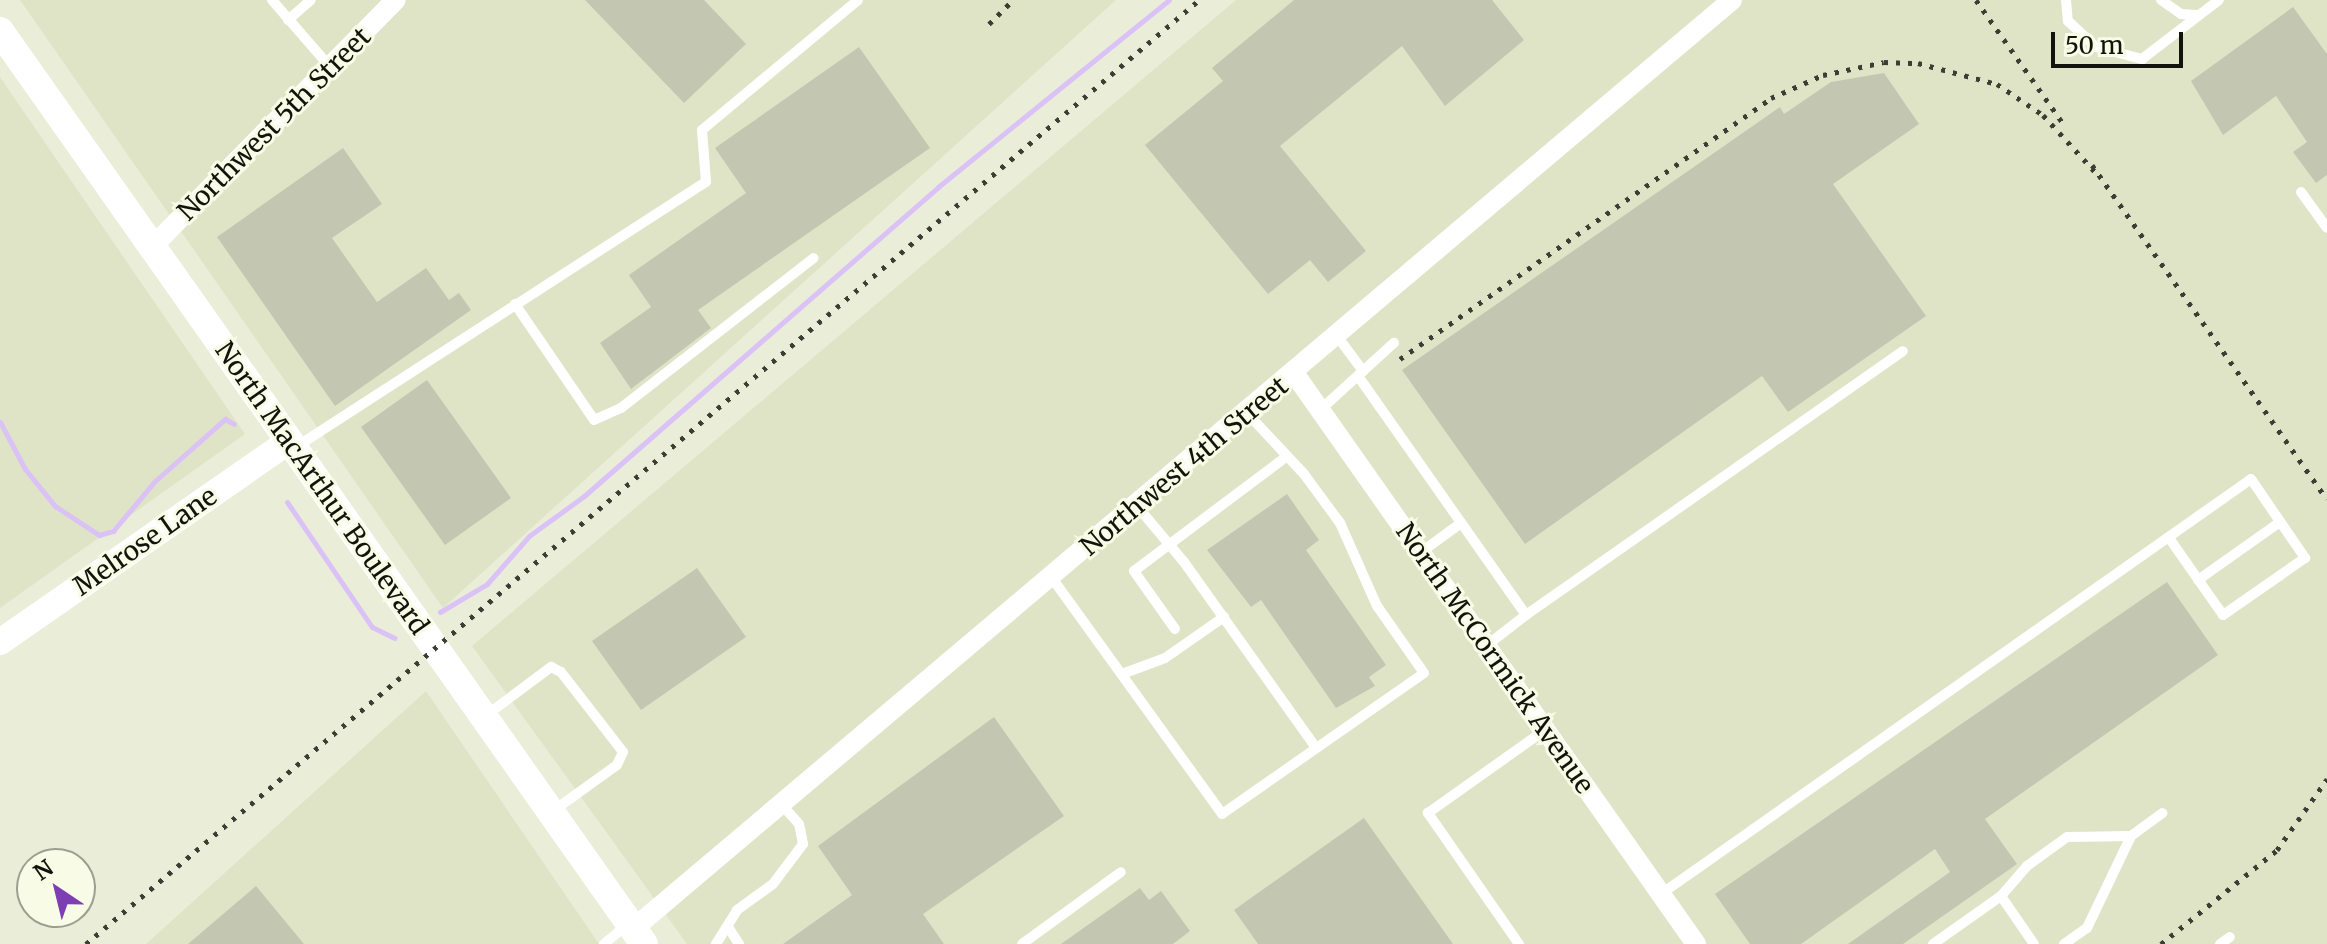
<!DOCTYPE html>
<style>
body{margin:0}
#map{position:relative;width:2327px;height:944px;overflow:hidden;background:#eaeed9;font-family:Merriweather,serif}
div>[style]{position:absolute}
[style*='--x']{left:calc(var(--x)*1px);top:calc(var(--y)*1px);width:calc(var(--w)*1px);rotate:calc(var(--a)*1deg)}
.built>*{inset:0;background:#dfe4c7}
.stream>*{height:5px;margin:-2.5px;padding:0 2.5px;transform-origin:2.5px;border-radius:2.5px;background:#dac2f6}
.building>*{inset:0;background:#c3c7b2}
.service>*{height:10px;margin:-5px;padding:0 5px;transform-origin:5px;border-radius:5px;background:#fff}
.minor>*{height:20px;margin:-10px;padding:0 10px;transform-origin:10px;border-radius:10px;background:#fff}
.tertiary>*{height:26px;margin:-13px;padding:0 13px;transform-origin:13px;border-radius:13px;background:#fff}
.secondary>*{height:28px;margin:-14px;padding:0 14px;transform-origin:14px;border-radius:14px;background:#fff}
.rail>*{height:5px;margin-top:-2.5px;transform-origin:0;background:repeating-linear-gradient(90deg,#3c3e34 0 4px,transparent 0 12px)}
span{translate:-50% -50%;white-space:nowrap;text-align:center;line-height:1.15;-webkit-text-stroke:6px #f8fce6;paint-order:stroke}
.street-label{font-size:26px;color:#12130c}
.north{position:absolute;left:16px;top:848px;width:80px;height:80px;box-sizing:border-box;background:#f8fce6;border:2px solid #9c9f8f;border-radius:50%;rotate:325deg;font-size:22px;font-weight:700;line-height:32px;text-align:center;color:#12130c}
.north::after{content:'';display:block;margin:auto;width:28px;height:36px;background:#7d3eb3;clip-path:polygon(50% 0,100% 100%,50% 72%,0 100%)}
.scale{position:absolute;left:2051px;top:32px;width:132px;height:36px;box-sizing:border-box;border:4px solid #12130c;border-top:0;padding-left:10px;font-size:24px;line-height:28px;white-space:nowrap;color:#12130c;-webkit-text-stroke:6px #f8fce6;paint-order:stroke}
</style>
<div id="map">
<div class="built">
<div style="clip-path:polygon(20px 0,1116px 0,443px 608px)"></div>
<div style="clip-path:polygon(1236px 0,2327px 0,2327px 944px,687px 944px,472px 646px)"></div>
<div style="clip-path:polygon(0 77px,245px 434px,0 608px)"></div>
<div style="clip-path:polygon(426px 691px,599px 944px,146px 944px)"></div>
</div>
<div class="stream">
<div style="--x:0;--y:422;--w:53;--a:62"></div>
<div style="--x:25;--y:469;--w:48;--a:51"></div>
<div style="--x:55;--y:506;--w:53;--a:33.4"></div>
<div style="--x:99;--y:535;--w:15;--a:-16"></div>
<div style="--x:113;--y:531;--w:65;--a:-50"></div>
<div style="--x:155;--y:481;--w:94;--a:-41.5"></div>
<div style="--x:225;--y:419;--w:10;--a:29"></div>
<div style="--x:287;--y:502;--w:151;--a:55.8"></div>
<div style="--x:372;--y:627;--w:25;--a:26"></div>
<div style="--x:440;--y:612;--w:55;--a:-30.8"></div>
<div style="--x:487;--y:584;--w:64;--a:-48.8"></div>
<div style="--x:529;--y:536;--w:68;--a:-36"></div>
<div style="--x:584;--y:496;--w:470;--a:-41.1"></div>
<div style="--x:938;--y:187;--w:297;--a:-39"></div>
</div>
<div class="building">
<div style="clip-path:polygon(585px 0,704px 0,746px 44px,684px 103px)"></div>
<div style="clip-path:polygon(1294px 0,1492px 0,1524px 40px,1445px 106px,1402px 46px,1280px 146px,1366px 251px,1328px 282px,1310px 260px,1268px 294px,1145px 145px,1223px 81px,1212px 68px)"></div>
<div style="clip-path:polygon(2293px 7px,2327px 54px,2327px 175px,2316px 183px,2293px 152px,2307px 142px,2276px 96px,2223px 135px,2191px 81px)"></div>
<div style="clip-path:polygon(859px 47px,930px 148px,698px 310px,711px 328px,631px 389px,600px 343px,651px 307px,629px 275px,746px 193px,715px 148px)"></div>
<div style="clip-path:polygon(1884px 73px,1919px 124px,1833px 184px,1926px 316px,1788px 412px,1762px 376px,1525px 544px,1402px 370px,1780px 107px,1784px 114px,1831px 82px)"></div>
<div style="clip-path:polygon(343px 148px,382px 204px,332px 238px,377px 302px,426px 268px,449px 300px,459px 293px,471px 310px,335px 406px,217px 237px)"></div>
<div style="clip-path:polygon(427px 380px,511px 498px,445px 545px,361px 427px)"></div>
<div style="clip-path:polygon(1287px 494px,1319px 540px,1306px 550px,1386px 665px,1369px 677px,1375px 686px,1336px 708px,1261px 600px,1251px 607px,1207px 550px)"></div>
<div style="clip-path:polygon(697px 568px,746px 637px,641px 710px,592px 641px)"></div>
<div style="clip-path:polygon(2167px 582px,2218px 655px,1985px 819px,2017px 864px,1903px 944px,1848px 944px,1950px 872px,1935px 849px,1801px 944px,1750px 944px,1715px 894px)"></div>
<div style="clip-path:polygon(994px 717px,1064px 816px,923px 914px,944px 944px,783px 944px,852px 895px,818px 846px)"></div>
<div style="clip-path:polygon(1364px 818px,1453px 944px,1258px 944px,1234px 910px)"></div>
<div style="clip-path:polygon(256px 886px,304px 944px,188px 944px)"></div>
<div style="clip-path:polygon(1140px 888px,1149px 900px,1161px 891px,1190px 931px,1173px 944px,1061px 944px)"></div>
</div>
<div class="service">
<div style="--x:272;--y:0;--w:89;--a:49.1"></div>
<div style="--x:2066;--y:0;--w:21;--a:85"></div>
<div style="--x:2068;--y:21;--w:38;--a:43"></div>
<div style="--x:2096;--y:47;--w:48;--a:14.6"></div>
<div style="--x:2142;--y:59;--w:97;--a:-37.5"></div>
<div style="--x:2161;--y:0;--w:24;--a:35"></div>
<div style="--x:2181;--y:14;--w:15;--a:4"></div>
<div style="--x:288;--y:20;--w:30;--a:-41"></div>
<div style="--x:2301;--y:192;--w:44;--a:54.2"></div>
<div style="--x:515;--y:304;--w:140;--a:55.7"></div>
<div style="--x:594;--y:420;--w:30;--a:-24"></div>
<div style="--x:621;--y:408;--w:244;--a:-37.9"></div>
<div style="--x:1337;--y:336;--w:44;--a:53.4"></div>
<div style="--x:1358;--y:376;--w:292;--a:54.9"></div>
<div style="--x:1526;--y:615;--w:51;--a:142.2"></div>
<div style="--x:1320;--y:410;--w:100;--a:-42.2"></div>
<div style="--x:296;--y:447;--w:488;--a:-32.9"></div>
<div style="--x:706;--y:182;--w:52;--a:-94.4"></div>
<div style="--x:702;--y:130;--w:203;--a:-39.8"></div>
<div style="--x:1137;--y:506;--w:73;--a:50"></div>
<div style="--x:1184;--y:562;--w:228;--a:54.6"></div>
<div style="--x:1420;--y:553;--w:51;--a:-36.2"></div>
<div style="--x:1052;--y:578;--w:291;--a:54.2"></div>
<div style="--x:1222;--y:814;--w:246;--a:-34.9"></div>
<div style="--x:1424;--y:673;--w:82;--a:-125"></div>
<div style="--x:1377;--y:606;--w:91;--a:-114"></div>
<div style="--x:1340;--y:523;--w:61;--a:-126.3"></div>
<div style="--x:1304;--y:474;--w:83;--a:-133.1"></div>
<div style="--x:2198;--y:580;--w:100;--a:-35.3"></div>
<div style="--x:1526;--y:615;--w:460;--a:-35"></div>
<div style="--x:1175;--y:629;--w:71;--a:-125.3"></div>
<div style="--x:1134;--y:571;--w:191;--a:-36.9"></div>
<div style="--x:1122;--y:674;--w:46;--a:-20.4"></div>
<div style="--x:1165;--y:658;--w:72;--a:-34.8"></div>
<div style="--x:484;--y:717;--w:84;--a:-36.7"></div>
<div style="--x:551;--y:667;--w:11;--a:27"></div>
<div style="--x:561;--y:672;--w:101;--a:52.2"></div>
<div style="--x:623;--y:752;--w:14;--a:115"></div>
<div style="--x:617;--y:765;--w:79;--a:144.3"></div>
<div style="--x:1661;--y:894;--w:721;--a:-35.12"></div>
<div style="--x:2251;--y:479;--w:96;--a:55.6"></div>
<div style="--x:2305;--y:558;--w:100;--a:145.2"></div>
<div style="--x:2223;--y:615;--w:94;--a:-125"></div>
<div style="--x:2001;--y:896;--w:40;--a:-49"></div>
<div style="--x:2027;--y:866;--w:49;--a:-35.9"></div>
<div style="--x:2067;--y:837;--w:64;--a:-0.9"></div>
<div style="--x:2131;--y:836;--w:39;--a:-36"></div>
<div style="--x:728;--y:927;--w:20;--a:57"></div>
<div style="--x:604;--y:944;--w:30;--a:-40"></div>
<div style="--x:716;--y:944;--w:40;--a:-58"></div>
<div style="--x:737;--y:910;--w:44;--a:-35.8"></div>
<div style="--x:773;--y:884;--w:50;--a:-53.1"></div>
<div style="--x:803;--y:844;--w:20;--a:-101"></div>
<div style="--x:799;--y:824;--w:27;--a:-132"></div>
<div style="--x:1022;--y:944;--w:122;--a:-36"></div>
<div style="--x:1519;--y:944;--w:160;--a:-124.8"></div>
<div style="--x:1428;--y:813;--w:143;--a:-35.4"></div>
<div style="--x:1933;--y:944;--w:83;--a:-35.2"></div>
<div style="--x:2001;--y:896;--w:58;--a:55.5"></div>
<div style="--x:2064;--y:944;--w:28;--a:-35"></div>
<div style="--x:2087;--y:928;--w:102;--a:-64.4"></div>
<div style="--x:2220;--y:944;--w:12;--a:-35"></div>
</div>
<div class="minor">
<div style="--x:152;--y:247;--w:347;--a:-45.4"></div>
<div style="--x:1294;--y:373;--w:698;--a:54.85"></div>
<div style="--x:633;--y:929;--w:1439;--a:-40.21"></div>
</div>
<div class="tertiary">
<div style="--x:0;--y:642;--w:352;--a:-34.8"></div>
</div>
<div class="secondary">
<div style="--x:0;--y:31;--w:1117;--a:54.8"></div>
</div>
<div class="rail">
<div style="--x:1976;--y:0;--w:154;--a:54.8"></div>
<div style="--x:989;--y:24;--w:34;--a:-45"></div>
<div style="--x:2092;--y:165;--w:408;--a:54.9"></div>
<div style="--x:1400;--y:359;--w:454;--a:-35.1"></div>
<div style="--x:1771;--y:98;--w:57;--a:-23.9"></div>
<div style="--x:1823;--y:75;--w:62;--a:-12"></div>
<div style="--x:1884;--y:62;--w:34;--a:2"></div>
<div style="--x:1918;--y:63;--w:82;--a:14.9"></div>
<div style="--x:1997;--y:84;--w:55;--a:34"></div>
<div style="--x:2043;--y:115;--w:81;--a:47.5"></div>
<div style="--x:86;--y:944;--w:1459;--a:-40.3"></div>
<div style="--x:2161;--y:944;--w:149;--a:-39"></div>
<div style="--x:2277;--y:850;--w:87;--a:-54.8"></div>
</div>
<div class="street-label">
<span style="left:274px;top:124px;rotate:-45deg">Northwest 5th Street</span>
<span style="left:1184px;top:466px;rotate:-40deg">Northwest 4th Street</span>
<span style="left:322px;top:488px;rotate:55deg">North MacArthur Boulevard</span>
<span style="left:145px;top:541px;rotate:-35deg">Melrose Lane</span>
<span style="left:1495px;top:658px;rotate:55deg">North McCormick Avenue</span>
</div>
<div class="north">N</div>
<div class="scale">50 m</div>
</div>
